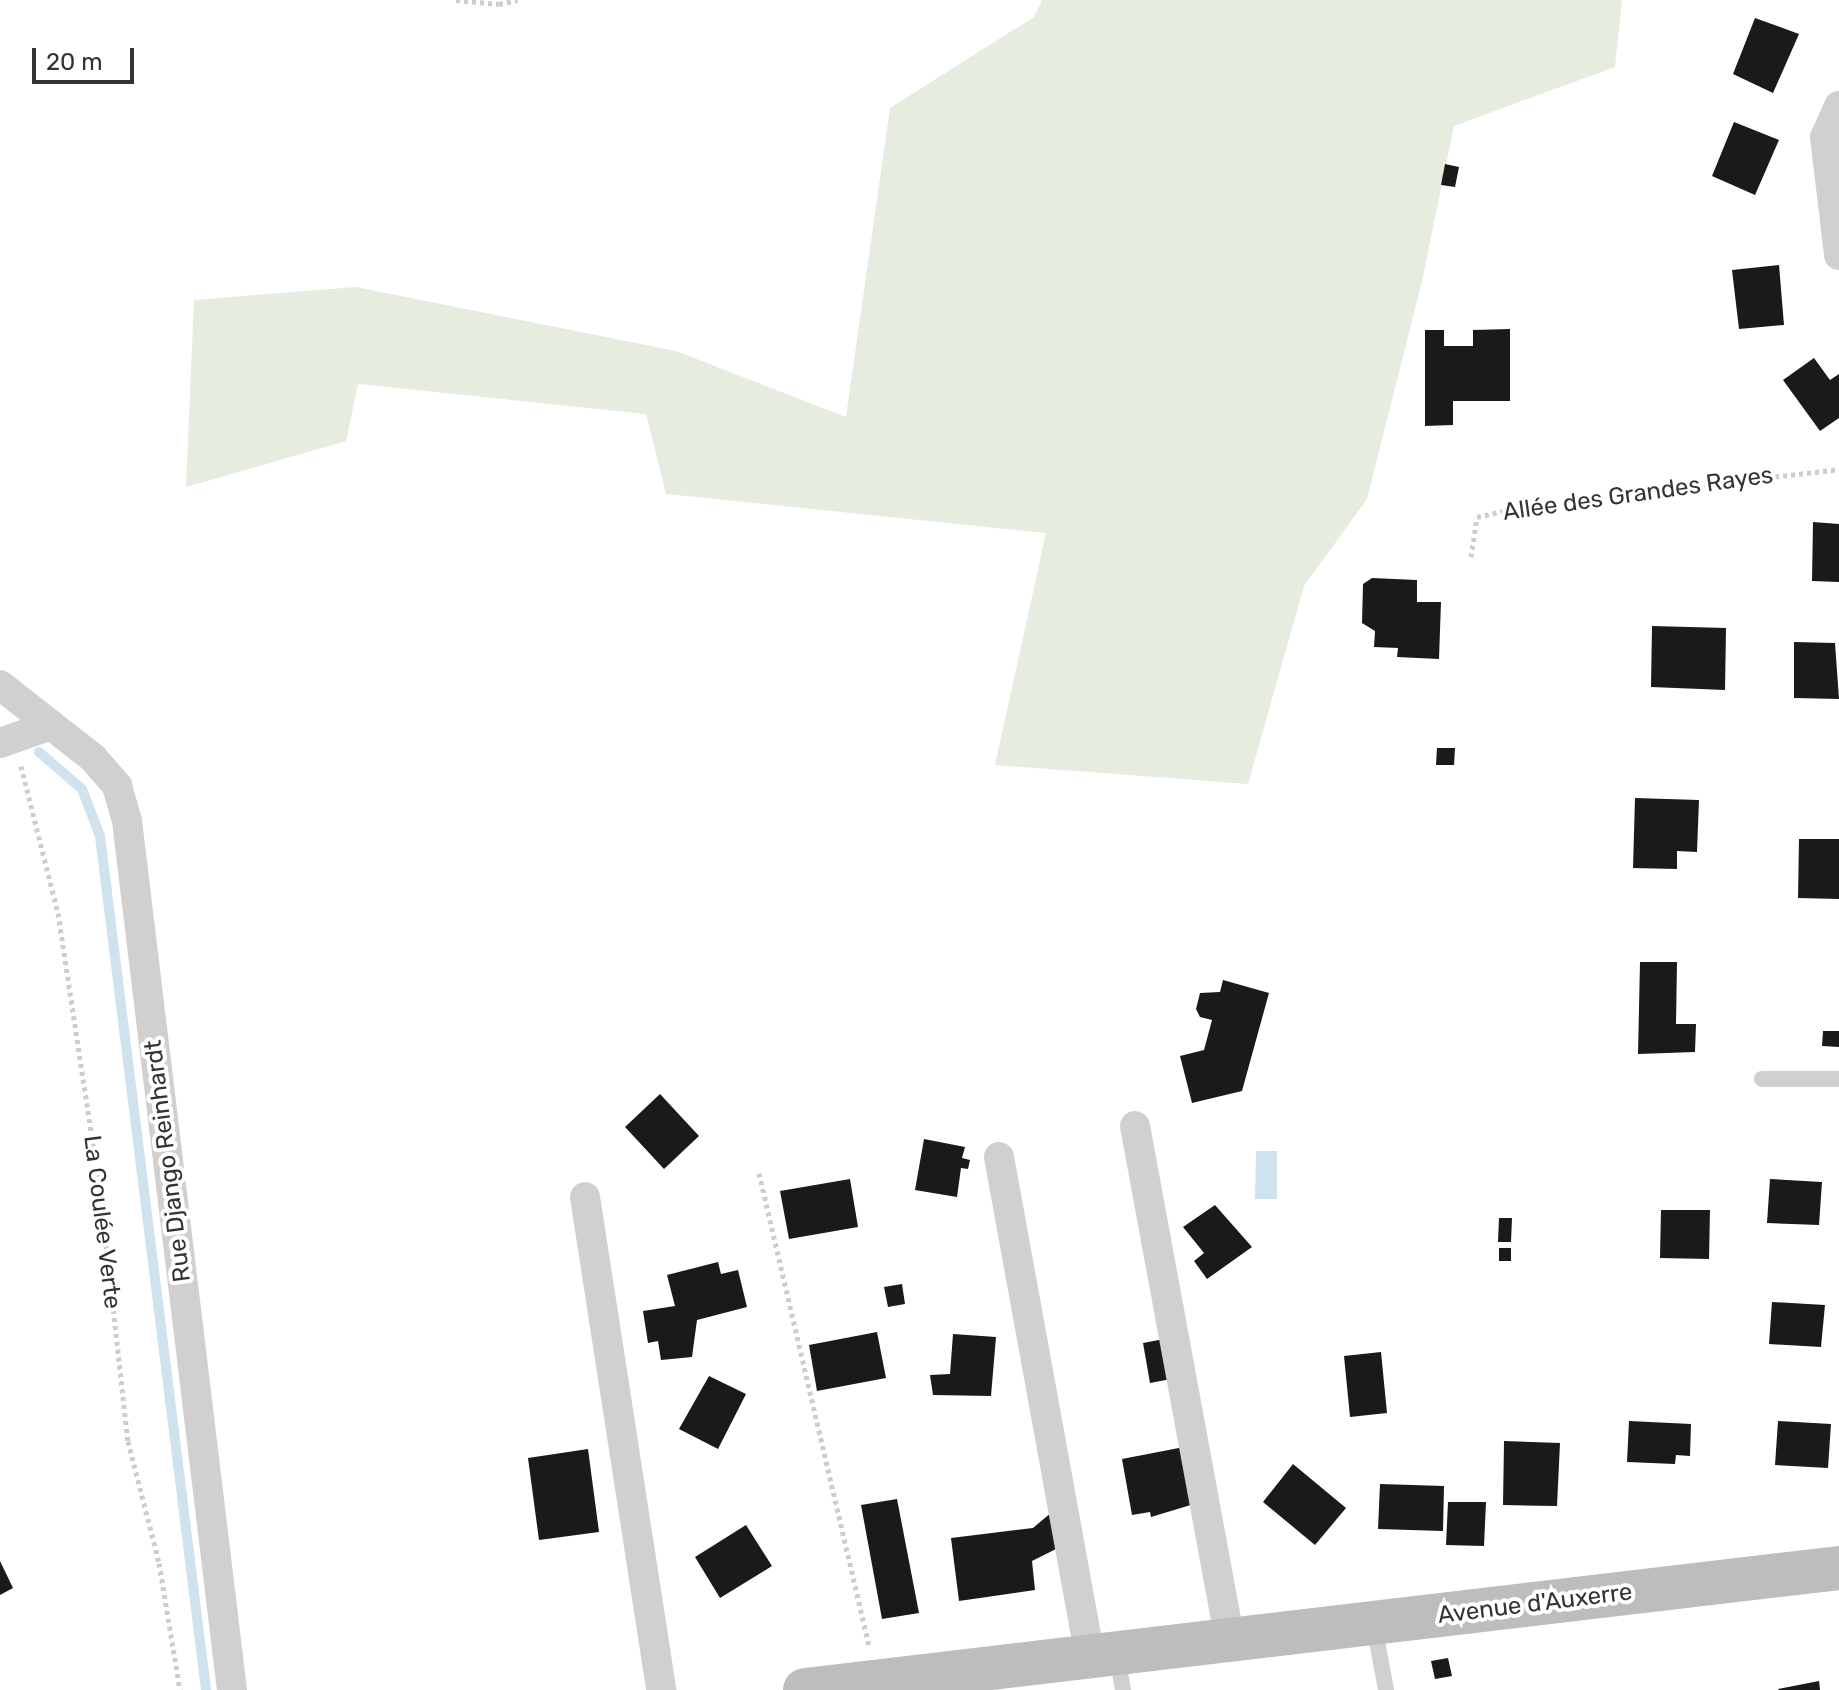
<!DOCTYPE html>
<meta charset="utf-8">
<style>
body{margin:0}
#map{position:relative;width:1839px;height:1690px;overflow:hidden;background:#fff;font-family:Rubik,sans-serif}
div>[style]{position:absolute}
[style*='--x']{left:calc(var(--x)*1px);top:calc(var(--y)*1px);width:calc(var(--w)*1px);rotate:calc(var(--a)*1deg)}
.green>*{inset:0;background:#e6ecdf}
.water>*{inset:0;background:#cfe2ee}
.stream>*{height:10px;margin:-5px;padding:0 5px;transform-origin:5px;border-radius:5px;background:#cfe2ee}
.building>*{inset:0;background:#1a1a1a}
.path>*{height:5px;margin-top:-2.5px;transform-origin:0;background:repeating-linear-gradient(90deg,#cdcdcd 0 4px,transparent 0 8px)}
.service>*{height:16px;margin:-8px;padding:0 8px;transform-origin:8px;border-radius:8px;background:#d0d0d0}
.minor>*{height:30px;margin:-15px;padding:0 15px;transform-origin:15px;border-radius:15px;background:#d0d0d0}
.secondary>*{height:44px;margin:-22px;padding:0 22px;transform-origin:22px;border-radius:22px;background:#bdbdbd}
span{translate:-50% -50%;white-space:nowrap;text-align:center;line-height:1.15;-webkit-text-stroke:8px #fff;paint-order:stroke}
.street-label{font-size:24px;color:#333}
.scale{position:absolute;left:32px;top:48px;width:102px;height:36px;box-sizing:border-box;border:4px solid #333;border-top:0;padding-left:10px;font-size:24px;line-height:28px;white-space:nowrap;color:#333;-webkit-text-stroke:6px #fff;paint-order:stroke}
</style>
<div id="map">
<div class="green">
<div style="clip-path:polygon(1042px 0,1622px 0,1615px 67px,1454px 126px,1422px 281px,1367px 499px,1304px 586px,1248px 784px,995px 765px,1046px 533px,666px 494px,646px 414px,358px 384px,346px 441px,186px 487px,194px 300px,356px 287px,676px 351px,846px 417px,890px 108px,1034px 17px)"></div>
</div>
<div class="water">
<div style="clip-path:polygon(1256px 1151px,1277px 1151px,1277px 1199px,1255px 1199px)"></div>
</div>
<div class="stream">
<div style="--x:39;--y:752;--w:57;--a:40.7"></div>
<div style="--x:82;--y:789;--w:50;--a:69"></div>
<div style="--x:100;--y:836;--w:861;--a:82.92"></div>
</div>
<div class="building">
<div style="clip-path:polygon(1755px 18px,1799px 34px,1773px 93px,1733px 74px)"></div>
<div style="clip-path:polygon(1734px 122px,1779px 140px,1755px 195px,1712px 176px)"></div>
<div style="clip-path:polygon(1445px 164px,1459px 167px,1455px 187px,1441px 185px)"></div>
<div style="clip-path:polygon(1779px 265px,1784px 325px,1739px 329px,1732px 270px)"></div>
<div style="clip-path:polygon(1510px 329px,1510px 401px,1453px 401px,1453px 425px,1425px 426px,1425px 330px,1444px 330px,1444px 346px,1473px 346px,1473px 330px)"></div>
<div style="clip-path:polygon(1814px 358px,1830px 380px,1839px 374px,1839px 418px,1820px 431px,1783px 380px)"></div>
<div style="clip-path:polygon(1813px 522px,1839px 524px,1839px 582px,1812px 581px)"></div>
<div style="clip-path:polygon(1372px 578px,1417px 580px,1417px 602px,1441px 602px,1439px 659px,1397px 657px,1398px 648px,1374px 647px,1375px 631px,1362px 623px,1363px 584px)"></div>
<div style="clip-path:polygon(1652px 626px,1726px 628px,1725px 690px,1651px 687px)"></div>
<div style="clip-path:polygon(1794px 642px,1835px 643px,1839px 699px,1794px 698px)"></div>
<div style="clip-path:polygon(1437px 748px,1455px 748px,1454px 765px,1436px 765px)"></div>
<div style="clip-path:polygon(1635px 798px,1699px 800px,1697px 852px,1677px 851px,1677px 869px,1633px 868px)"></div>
<div style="clip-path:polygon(1799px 839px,1839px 839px,1839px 899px,1798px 898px)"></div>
<div style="clip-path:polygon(1640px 962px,1677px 962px,1676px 1024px,1696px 1024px,1695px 1052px,1638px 1054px)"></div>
<div style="clip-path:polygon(1223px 980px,1269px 993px,1242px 1091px,1192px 1103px,1180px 1056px,1204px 1050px,1212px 1020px,1200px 1017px,1196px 1009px,1200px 993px,1220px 992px)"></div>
<div style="clip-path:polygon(1823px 1031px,1839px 1031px,1839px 1047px,1822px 1046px)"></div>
<div style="clip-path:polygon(660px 1094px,699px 1136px,664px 1169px,625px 1127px)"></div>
<div style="clip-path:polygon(924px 1139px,965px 1147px,962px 1158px,970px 1160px,968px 1169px,961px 1168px,957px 1197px,915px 1190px)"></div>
<div style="clip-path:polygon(850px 1179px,858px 1227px,789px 1239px,780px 1191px)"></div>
<div style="clip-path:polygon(1770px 1179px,1822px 1182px,1819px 1225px,1767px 1223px)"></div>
<div style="clip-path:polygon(1215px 1205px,1252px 1247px,1207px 1279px,1194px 1261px,1204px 1253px,1183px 1227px)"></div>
<div style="clip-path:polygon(1661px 1210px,1710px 1210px,1709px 1259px,1660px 1258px)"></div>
<div style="clip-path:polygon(1499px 1218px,1512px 1218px,1511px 1242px,1498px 1242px)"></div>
<div style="clip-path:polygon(1499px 1248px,1511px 1248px,1511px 1261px,1499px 1261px)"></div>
<div style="clip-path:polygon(718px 1262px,721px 1274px,738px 1270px,747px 1307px,697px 1320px,692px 1357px,661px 1360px,658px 1341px,648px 1343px,643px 1311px,675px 1306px,667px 1275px)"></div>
<div style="clip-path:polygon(902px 1284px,905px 1304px,888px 1307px,884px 1287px)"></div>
<div style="clip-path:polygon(1772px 1302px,1825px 1305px,1821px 1347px,1769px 1344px)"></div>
<div style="clip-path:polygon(877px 1332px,886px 1378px,817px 1391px,809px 1345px)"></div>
<div style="clip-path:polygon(953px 1334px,996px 1337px,991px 1396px,933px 1395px,930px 1375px,950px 1374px)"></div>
<div style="clip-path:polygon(1164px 1339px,1171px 1379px,1150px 1383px,1143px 1343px)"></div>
<div style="clip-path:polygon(1381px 1352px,1387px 1413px,1350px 1417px,1344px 1356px)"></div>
<div style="clip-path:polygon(709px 1376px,746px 1394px,718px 1449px,679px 1429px)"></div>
<div style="clip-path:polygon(1629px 1421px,1691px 1424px,1690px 1456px,1676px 1455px,1675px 1464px,1627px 1462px)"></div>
<div style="clip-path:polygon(1778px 1421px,1831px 1424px,1828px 1468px,1775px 1465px)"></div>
<div style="clip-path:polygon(1504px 1441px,1560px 1443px,1557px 1506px,1503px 1505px)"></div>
<div style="clip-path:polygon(1184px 1447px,1194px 1504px,1151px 1517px,1150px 1512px,1132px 1515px,1122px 1459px)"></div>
<div style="clip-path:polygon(588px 1449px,599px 1532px,539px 1540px,528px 1458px)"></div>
<div style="clip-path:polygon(1293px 1464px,1346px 1508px,1315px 1545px,1263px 1502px)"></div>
<div style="clip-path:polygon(1380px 1484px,1444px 1486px,1443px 1531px,1378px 1529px)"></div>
<div style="clip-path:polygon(897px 1499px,919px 1613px,882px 1619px,861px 1505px)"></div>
<div style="clip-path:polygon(1448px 1502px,1486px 1502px,1484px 1546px,1446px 1545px)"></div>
<div style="clip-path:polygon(1052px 1512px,1058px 1548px,1032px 1561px,1035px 1590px,959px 1601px,951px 1538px,1033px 1528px)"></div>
<div style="clip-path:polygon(746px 1525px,772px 1566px,720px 1598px,695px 1557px)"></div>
<div style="clip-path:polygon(0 1561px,13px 1588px,0 1595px)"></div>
<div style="clip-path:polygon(1448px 1658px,1452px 1676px,1435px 1679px,1431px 1661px)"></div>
<div style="clip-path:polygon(1819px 1681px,1820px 1690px,1779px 1690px,1778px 1689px)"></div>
</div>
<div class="path">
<div style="--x:456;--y:0;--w:43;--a:5.3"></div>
<div style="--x:499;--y:4;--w:19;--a:-12"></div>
<div style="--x:1471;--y:557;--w:40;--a:-81.5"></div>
<div style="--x:1477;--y:517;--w:53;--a:-13"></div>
<div style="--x:1529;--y:505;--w:312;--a:-6.6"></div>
<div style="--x:21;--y:766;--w:152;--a:75.9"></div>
<div style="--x:58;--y:913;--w:288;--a:81.4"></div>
<div style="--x:101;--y:1198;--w:244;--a:83.7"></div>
<div style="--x:128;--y:1441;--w:126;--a:75.7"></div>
<div style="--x:159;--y:1563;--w:129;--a:80.6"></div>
<div style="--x:759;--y:1173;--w:486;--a:76.9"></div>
</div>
<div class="service">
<div style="--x:1762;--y:1079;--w:77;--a:0"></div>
<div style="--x:1374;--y:1625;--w:66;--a:79.5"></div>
<div style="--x:1117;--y:1656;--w:35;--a:80"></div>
</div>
<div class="minor">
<div style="--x:1839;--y:106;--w:34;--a:114"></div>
<div style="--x:1825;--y:137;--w:119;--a:83.2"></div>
<div style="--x:0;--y:685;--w:118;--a:38.1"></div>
<div style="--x:93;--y:758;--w:37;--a:49"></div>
<div style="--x:117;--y:786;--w:36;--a:74"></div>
<div style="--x:127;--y:821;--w:875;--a:83.11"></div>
<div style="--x:0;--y:743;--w:54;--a:-19.4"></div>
<div style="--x:1135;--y:1126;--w:524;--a:79.55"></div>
<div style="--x:999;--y:1157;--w:508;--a:79.69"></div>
<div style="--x:585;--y:1197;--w:499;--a:81.2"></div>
</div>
<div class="secondary">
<div style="--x:805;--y:1690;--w:1041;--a:-6.73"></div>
</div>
<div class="street-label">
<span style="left:1638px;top:494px;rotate:-8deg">Allée des Grandes Rayes</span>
<span style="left:168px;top:1161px;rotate:-97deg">Rue Django Reinhardt</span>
<span style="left:102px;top:1222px;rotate:83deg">La Coulée Verte</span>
<span style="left:1535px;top:1604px;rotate:-7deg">Avenue d'Auxerre</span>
</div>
<div class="scale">20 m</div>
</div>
